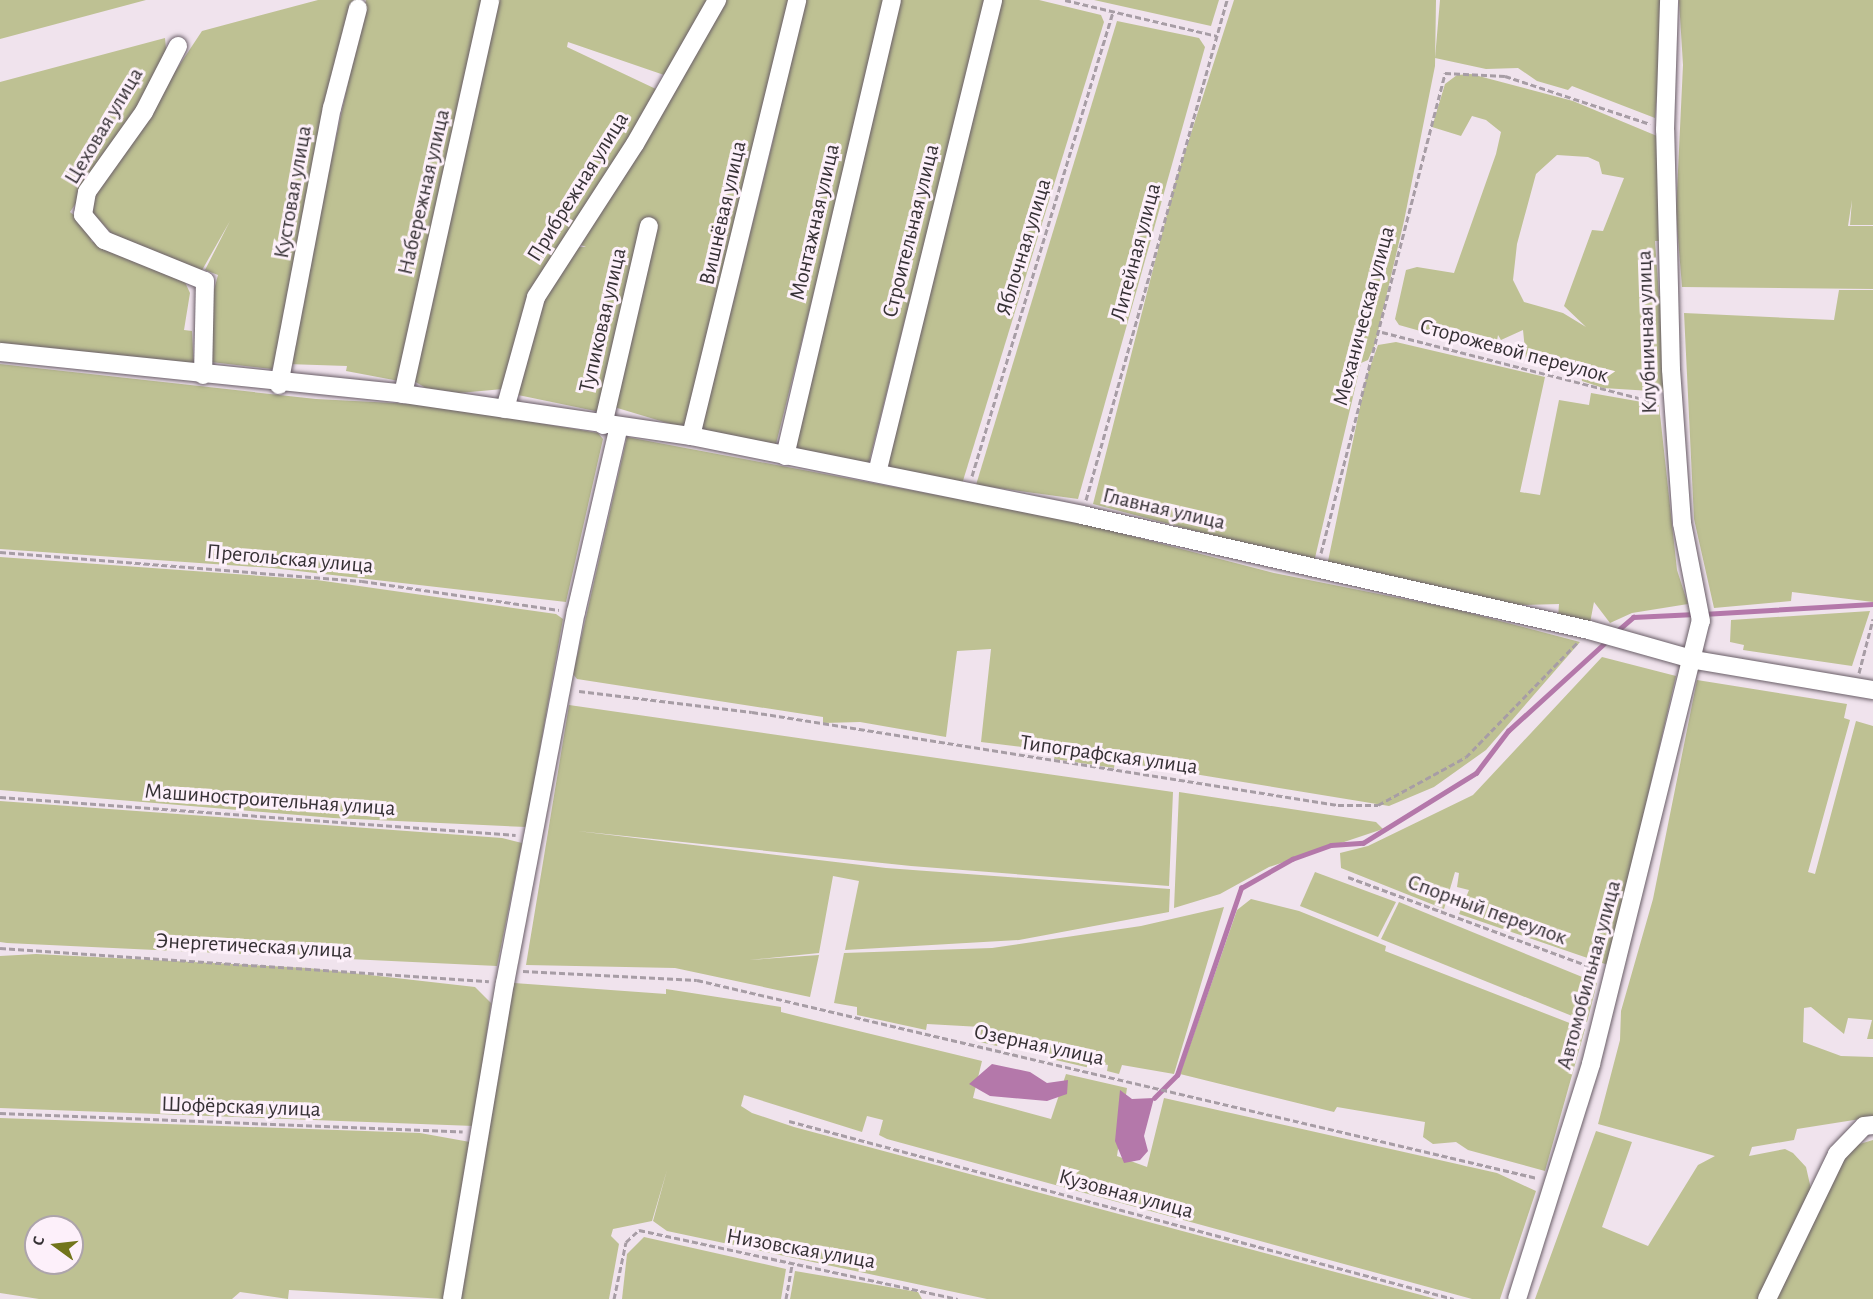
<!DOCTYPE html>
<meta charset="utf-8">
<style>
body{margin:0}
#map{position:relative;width:1873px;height:1299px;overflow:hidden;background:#f0e3ed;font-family:"Alegreya Sans",sans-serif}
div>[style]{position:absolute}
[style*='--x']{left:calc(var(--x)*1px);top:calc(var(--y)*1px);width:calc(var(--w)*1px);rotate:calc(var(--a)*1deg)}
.green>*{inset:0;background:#bec193}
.water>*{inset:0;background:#b478aa}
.stream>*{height:4.5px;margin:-2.25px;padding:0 2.25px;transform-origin:2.25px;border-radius:2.25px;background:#b478aa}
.path>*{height:3px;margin-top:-1.5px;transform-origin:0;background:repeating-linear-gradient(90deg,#a79da5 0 6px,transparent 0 9px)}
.roads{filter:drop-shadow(0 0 2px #695e67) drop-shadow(0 0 2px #695e67)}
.minor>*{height:18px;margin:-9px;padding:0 9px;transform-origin:9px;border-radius:9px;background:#fff}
span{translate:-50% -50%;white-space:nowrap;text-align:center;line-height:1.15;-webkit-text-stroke:6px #fdf0fa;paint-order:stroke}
.street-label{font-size:22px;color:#363135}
.north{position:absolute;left:24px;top:1215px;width:60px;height:60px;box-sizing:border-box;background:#fdf0fa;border:2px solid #ada4ab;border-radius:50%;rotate:285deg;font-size:16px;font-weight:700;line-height:24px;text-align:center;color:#363135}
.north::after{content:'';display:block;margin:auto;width:21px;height:27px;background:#72751b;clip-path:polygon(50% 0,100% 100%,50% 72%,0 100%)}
</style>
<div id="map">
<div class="green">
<div style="clip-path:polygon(0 0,146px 0,0 39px)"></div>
<div style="clip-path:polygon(318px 0,354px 0,329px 93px,285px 329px,272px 369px,211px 362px,209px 308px,218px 275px,205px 270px,230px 221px,201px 272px,114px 236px,91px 211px,93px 195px,202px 31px)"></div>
<div style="clip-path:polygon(366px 0,484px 0,399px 381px,346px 371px,347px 366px,287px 364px)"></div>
<div style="clip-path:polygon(498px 0,710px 0,667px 76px,568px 42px,567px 47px,658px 90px,536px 287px,503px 389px,459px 393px,426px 388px,412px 380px)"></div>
<div style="clip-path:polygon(723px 0,792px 0,684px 428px,614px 407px,655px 221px,649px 217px,600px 412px,518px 395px,539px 303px,579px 247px,586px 247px,581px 245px)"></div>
<div style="clip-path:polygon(801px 0,887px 0,776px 444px,701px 431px,773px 141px)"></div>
<div style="clip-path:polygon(899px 0,986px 0,868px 466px,795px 450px)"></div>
<div style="clip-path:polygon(997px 0,1039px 0,1101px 15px,1104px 22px,962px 484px,887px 469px)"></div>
<div style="clip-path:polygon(1094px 0,1219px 0,1211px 26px)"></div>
<div style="clip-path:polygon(1234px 0,1436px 0,1435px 66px,1404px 221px,1375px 344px,1368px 360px,1361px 363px,1314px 562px,1093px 504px,1175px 183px)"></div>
<div style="clip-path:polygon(1440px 0,1665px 0,1655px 118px,1572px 86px,1568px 90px,1537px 81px,1518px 68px,1486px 69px,1435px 58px)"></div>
<div style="clip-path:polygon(1679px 0,1873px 0,1873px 225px,1850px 225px,1852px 200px,1848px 226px,1873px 226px,1873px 289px,1682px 287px,1676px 213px,1683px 65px)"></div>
<div style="clip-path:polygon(1117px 21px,1199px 38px,1205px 47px,1078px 499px,976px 485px)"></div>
<div style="clip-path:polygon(165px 38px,166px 49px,144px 103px,70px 212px,94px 231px,91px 241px,184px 280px,190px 293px,184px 330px,192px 331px,194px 369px,0 345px,0 82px)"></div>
<div style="clip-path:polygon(evenodd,1471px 74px,1573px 101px,1657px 136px,1659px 241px,1655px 241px,1659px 296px,1664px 296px,1667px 392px,1603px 388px,1582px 381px,1581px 371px,1526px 360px,1523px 330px,1501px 340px,1498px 335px,1495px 352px,1399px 325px,1395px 319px,1406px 270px,1417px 267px,1454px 273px,1496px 154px,1501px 132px,1486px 120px,1472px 116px,1461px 136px,1432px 127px,1445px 84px,1457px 75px,1471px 74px,1557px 155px,1588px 157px,1599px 162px,1602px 174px,1624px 178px,1603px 231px,1592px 230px,1564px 306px,1586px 327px,1563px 313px,1524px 302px,1513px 280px,1517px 244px,1536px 174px,1557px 155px)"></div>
<div style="clip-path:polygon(1839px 290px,1873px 290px,1873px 602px,1792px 592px,1791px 601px,1714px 608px,1694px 519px,1684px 313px,1834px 320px)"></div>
<div style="clip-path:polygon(1396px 342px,1545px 377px,1520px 492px,1540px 495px,1559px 400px,1589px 405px,1591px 393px,1659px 405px,1677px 570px,1688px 604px,1632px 613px,1610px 623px,1594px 602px,1590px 623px,1558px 618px,1559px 604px,1519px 605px,1327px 566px,1366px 378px,1378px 345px)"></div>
<div style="clip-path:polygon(0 364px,316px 399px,432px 405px,598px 433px,603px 439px,566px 602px,272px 568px,0 549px)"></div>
<div style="clip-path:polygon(627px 437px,1070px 520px,1274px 573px,1454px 609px,1580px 642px,1486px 750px,1434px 787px,1389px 806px,1115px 761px,1114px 768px,1054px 759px,1056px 751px,981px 742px,991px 649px,957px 651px,946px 737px,860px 722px,823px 723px,823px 717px,577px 679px,573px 674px)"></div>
<div style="clip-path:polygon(0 557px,317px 580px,556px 614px,563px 619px,526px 827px,333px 818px,0 790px)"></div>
<div style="clip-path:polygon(1870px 611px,1852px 666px,1743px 650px,1744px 645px,1730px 642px,1731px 620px)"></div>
<div style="clip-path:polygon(1602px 657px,1676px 676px,1608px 965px,1459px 914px,1469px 890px,1457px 887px,1459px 873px,1455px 872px,1444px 909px,1341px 868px,1340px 853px,1368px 846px,1473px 795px)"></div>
<div style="clip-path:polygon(1697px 680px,1847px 704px,1844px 718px,1850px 720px,1808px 872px,1815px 874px,1856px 721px,1873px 726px,1873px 1039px,1867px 1039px,1872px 1020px,1848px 1018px,1844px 1034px,1811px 1007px,1804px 1008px,1803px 1042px,1841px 1056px,1873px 1057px,1873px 1117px,1797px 1129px,1794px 1140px,1752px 1147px,1749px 1156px,1785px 1149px,1793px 1153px,1806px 1167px,1811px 1189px,1758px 1299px,1535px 1299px,1596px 1131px,1632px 1142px,1602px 1227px,1648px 1246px,1698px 1165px,1715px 1156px,1598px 1124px,1620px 1040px,1621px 1011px,1653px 899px)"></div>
<div style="clip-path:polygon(569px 705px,1173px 792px,1169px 886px,911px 866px,577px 831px,886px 868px,1170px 889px,1169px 912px,1019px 940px,845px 950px,859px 881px,833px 876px,819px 953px,749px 960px,819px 955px,810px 997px,675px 968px,526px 965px)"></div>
<div style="clip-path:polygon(1179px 792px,1376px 822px,1383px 829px,1269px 867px,1220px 894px,1174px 908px)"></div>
<div style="clip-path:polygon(0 801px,502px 838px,522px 843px,497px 966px,7px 943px,0 942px)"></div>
<div style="clip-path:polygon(1315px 872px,1396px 902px,1378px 937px,1300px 906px)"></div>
<div style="clip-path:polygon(1251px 899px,1299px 911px,1386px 946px,1385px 951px,1585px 1029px,1545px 1171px,1468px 1150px,1456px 1142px,1433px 1144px,1423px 1137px,1425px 1122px,1337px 1107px,1334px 1112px,1180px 1074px,1237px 910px)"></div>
<div style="clip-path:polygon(1399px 902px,1597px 983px,1587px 1022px,1381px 939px)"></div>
<div style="clip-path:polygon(1224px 907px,1174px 1074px,1122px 1065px,1119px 1074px,1107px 1071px,1108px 1065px,1091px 1062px,1090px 1068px,1047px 1058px,1048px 1047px,1001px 1037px,997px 1046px,980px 1042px,981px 1027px,927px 1024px,926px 1030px,857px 1015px,857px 1007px,834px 1003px,844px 953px,992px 948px,1141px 926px)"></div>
<div style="clip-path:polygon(36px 954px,308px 968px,475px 987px,491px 1003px,474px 1126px,0 1108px,0 956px)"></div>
<div style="clip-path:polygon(514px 983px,666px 994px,666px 989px,781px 1007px,781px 1012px,801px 1017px,982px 1061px,973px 1098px,1051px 1119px,1066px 1074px,1127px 1088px,1117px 1156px,1147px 1167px,1164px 1098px,1497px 1173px,1536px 1191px,1500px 1299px,1472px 1299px,887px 1139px,879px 1135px,883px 1120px,867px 1116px,862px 1132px,744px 1095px,741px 1106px,752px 1113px,794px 1127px,1436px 1299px,987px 1299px,667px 1231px,653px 1221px,667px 1170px,652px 1221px,613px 1229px,611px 1236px,619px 1244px,609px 1299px,459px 1299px)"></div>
<div style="clip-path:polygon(evenodd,0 1118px,420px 1133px,470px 1142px,445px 1299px,289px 1290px,288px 1299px,240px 1292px,232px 1299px,39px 1299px,0 1293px,0 1118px,36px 1227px,72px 1227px,72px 1263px,36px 1263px,36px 1227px)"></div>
<div style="clip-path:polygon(1873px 1140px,1873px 1299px,1774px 1299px,1841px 1158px,1853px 1146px)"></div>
<div style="clip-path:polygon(644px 1237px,786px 1269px,781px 1299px,622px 1299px,627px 1254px)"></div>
<div style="clip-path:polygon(795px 1271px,918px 1292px,922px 1299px,790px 1299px)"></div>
</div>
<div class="water">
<div style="clip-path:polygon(992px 1064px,1030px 1072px,1047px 1083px,1068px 1080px,1067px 1094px,1047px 1101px,990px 1096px,969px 1084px)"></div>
<div style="clip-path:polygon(1120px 1090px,1132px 1099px,1154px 1098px,1144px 1136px,1148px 1151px,1140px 1160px,1124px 1163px,1115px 1141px)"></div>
</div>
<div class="stream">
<div style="--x:1703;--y:614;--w:170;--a:-3.4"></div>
<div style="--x:1616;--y:632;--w:23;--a:-41"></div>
<div style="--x:1633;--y:617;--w:62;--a:-2.8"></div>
<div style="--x:1154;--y:1098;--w:33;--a:-45"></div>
<div style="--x:1177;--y:1075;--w:198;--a:-71.1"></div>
<div style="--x:1241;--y:888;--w:59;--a:-29.6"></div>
<div style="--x:1292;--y:859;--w:41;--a:-19.7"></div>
<div style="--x:1331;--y:845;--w:32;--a:-4"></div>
<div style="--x:1363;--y:843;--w:133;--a:-31.8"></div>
<div style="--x:1476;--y:773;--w:53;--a:-52.7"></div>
<div style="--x:1508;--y:731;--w:135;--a:-42.3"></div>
</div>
<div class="path">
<div style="--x:1065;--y:0;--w:156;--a:13.3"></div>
<div style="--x:1382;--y:332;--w:285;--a:14.4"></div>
<div style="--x:972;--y:476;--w:486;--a:-73.1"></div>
<div style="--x:1086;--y:500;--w:520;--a:-74.25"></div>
<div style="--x:0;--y:552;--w:363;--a:4.6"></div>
<div style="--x:362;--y:581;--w:199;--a:8.4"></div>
<div style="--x:1321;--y:553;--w:496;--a:-75.5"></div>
<div style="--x:1445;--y:73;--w:60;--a:2.9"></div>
<div style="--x:1505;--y:76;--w:153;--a:18.3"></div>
<div style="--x:1859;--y:673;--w:56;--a:-75.5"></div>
<div style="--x:579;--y:691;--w:174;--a:6.9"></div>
<div style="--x:752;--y:712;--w:593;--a:9.02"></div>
<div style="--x:1338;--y:805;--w:40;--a:0"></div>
<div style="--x:1378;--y:805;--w:100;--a:-28.6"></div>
<div style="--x:1466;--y:757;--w:159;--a:-45.8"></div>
<div style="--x:0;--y:797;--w:517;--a:4.21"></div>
<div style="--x:1348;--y:877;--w:265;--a:20.3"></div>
<div style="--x:0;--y:948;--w:490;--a:3.9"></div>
<div style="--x:523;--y:971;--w:174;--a:3"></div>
<div style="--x:697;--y:980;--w:863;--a:13.26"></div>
<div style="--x:0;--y:1113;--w:463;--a:2.3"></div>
<div style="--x:789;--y:1121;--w:688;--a:14.99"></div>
<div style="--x:614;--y:1299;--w:58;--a:-78.1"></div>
<div style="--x:626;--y:1242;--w:18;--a:-43"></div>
<div style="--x:639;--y:1230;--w:326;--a:12.2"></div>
<div style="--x:786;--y:1299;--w:34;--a:-80"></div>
</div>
<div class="roads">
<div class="minor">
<div style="--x:178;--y:46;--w:74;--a:117.3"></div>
<div style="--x:144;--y:112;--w:98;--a:125.5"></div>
<div style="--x:87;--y:192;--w:23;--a:100"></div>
<div style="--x:83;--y:215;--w:33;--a:50"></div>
<div style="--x:104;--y:240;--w:109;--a:22.1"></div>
<div style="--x:205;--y:281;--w:94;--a:91.2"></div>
<div style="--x:0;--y:352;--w:405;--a:5.9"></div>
<div style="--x:403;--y:394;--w:291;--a:8.3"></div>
<div style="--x:691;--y:436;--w:399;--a:11.4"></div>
<div style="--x:1082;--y:515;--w:520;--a:12.78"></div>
<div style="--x:1589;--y:630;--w:110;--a:15.8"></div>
<div style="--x:1695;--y:660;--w:181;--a:9.6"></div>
<div style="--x:279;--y:385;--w:282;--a:-79.2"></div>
<div style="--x:332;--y:108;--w:103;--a:-75.4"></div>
<div style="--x:403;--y:394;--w:403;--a:-77.5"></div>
<div style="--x:505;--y:409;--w:116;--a:-74.5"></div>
<div style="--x:536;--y:297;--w:182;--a:-57.1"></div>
<div style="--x:635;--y:144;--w:166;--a:-60.3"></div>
<div style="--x:603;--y:425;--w:204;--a:-77"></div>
<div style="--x:691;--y:436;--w:449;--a:-76.3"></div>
<div style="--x:785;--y:456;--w:468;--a:-76.8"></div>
<div style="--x:877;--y:473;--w:487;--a:-76.2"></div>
<div style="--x:452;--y:1299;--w:320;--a:-80.5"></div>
<div style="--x:505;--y:983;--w:378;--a:-79.2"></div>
<div style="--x:576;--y:612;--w:187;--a:-77"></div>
<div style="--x:1517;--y:1299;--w:246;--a:-72.5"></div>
<div style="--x:1591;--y:1064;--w:456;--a:-76.1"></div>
<div style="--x:1701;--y:621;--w:100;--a:-101"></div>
<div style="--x:1682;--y:523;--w:154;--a:-94.1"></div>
<div style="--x:1671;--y:369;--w:239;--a:-91.4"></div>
<div style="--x:1665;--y:130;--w:130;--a:-88.2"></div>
<div style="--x:1767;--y:1299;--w:161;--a:-64.2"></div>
<div style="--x:1837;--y:1154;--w:39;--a:-46"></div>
<div style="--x:1864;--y:1126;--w:9;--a:-6"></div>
</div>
</div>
<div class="street-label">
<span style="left:104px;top:126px;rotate:-59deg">Цеховая улица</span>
<span style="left:578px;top:187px;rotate:-58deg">Прибрежная улица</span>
<span style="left:293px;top:192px;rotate:-80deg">Кустовая улица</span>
<span style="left:424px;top:192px;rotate:-77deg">Набережная улица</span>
<span style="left:723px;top:213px;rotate:-77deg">Вишнёвая улица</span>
<span style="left:815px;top:222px;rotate:-77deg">Монтажная улица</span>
<span style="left:911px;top:231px;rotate:-76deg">Строительная улица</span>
<span style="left:1024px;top:247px;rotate:-73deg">Яблочная улица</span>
<span style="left:1136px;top:252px;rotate:-75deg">Литейная улица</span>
<span style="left:1364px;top:316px;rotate:-75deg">Механическая улица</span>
<span style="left:603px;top:320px;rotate:-77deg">Тупиковая улица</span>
<span style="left:1647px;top:332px;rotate:-92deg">Клубничная улица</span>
<span style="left:1514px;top:351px;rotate:15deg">Сторожевой переулок</span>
<span style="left:1164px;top:509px;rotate:13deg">Главная улица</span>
<span style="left:290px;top:559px;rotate:5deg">Прегольская улица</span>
<span style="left:1109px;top:755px;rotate:8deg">Типографская улица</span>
<span style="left:270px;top:800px;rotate:4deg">Машиностроительная улица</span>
<span style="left:1487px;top:910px;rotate:20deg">Спорный переулок</span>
<span style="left:254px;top:946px;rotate:3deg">Энергетическая улица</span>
<span style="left:1589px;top:975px;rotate:-75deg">Автомобильная улица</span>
<span style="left:1039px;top:1045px;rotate:12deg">Озерная улица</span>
<span style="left:241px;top:1107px;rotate:2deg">Шофёрская улица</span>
<span style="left:1126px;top:1194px;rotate:15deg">Кузовная улица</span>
<span style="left:801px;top:1249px;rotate:10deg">Низовская улица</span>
</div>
<div class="north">С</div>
</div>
